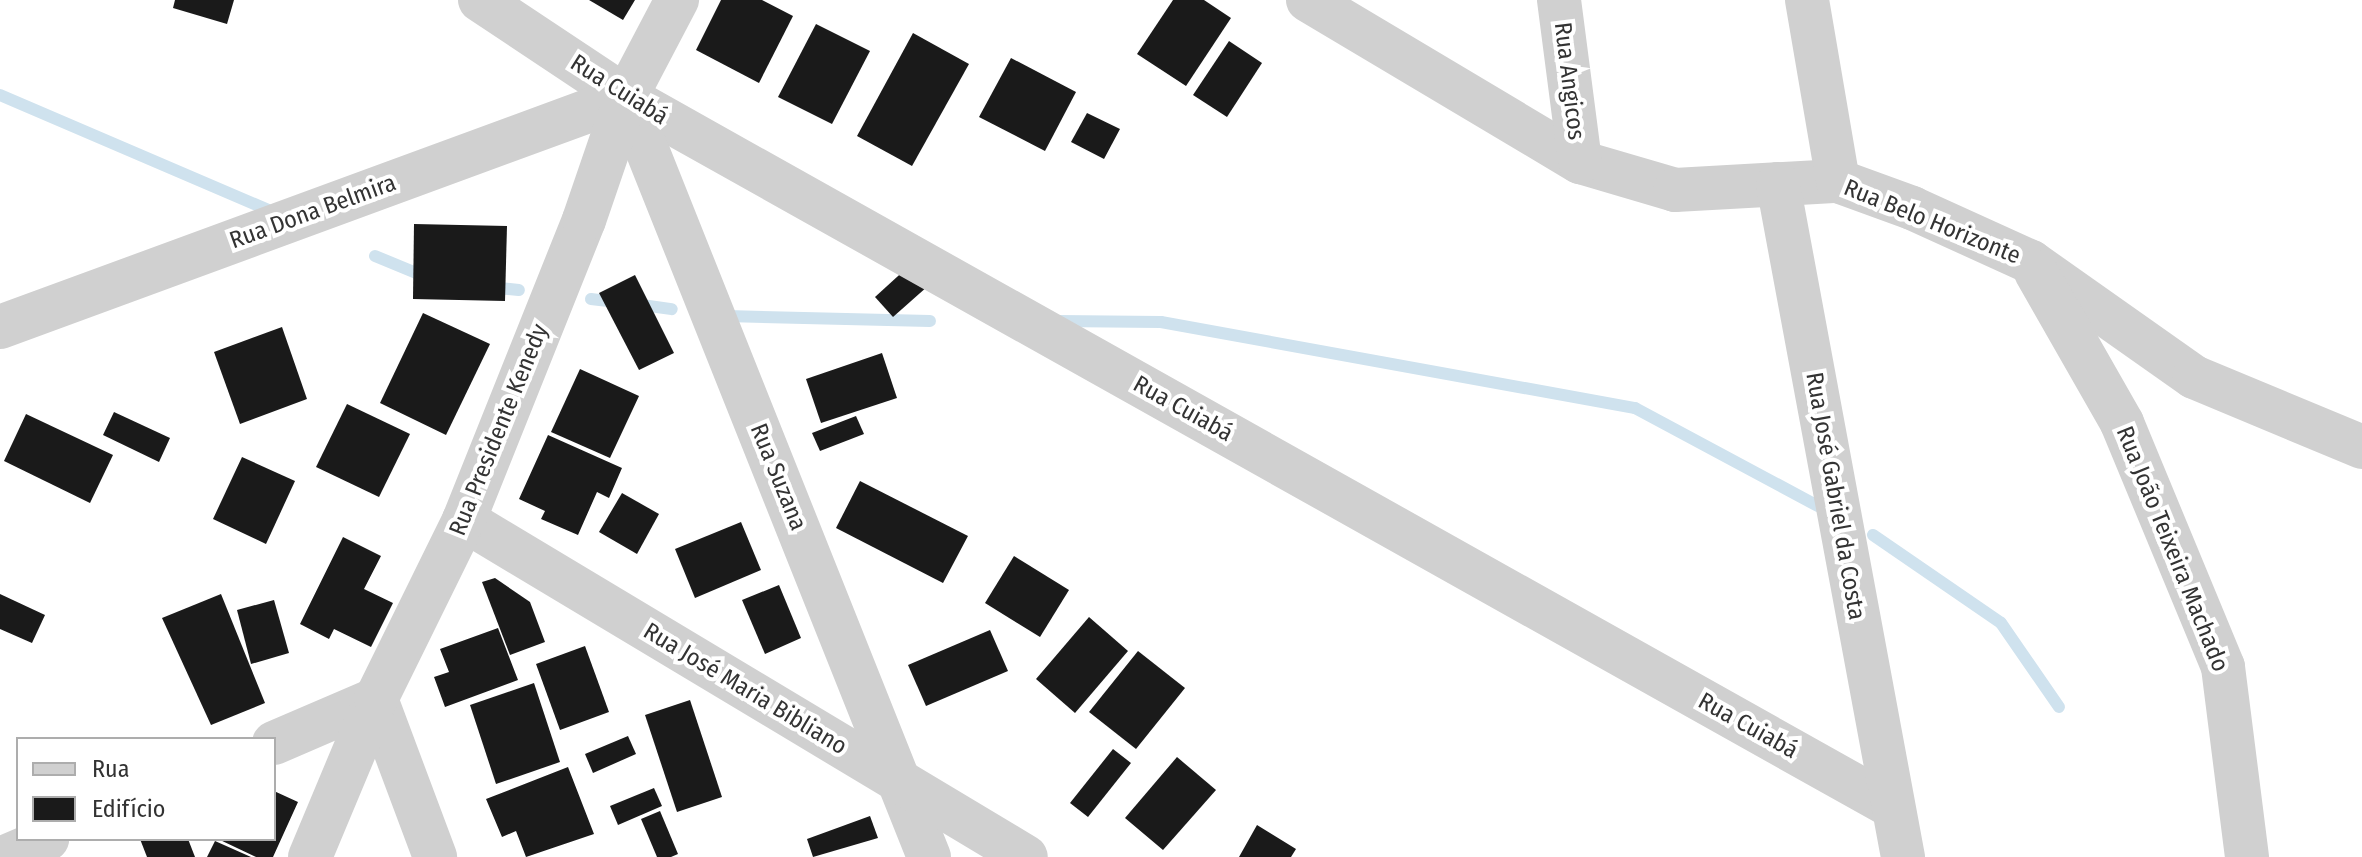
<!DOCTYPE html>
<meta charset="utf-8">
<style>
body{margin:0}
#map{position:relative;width:2362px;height:857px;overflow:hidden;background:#fff;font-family:"Fira Sans Condensed",sans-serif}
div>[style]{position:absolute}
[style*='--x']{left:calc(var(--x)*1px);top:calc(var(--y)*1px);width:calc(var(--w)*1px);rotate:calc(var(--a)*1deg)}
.stream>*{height:12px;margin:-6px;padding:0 6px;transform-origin:6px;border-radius:6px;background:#cfe2ee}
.building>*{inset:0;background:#1a1a1a}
.minor>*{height:44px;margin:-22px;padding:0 22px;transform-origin:22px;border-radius:22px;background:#d0d0d0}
span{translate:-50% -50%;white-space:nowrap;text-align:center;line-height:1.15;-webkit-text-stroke:8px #fff;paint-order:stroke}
.street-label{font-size:24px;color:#333}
.legend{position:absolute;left:16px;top:737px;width:260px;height:104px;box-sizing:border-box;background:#fff;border:2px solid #adadad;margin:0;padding:10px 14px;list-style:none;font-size:24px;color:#333}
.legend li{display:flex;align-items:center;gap:16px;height:40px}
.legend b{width:40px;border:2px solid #adadad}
</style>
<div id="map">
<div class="stream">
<div style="--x:0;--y:95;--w:301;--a:23.2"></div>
<div style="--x:375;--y:256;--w:57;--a:22.5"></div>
<div style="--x:490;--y:287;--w:29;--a:6"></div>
<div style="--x:591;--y:299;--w:26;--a:7"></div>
<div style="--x:635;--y:304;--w:37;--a:8"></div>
<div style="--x:726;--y:316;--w:204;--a:1.4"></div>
<div style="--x:1057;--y:321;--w:104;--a:0.6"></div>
<div style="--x:1161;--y:322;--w:482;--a:10.3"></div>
<div style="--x:1635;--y:408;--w:208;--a:28.2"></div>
<div style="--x:1873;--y:535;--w:155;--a:34.5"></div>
<div style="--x:2001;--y:623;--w:102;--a:55.4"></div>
</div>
<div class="building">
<div style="clip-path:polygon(175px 0,234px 0,227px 24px,173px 8px)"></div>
<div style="clip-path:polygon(589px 0,635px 0,623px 20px)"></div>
<div style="clip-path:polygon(721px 0,762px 0,793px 16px,759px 83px,696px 50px)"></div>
<div style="clip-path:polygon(1173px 0,1204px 0,1231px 18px,1186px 86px,1137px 54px)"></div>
<div style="clip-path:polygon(816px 24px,870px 51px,832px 124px,778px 97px)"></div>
<div style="clip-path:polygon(913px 33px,969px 64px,912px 166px,857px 136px)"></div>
<div style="clip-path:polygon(1229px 41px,1262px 63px,1227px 117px,1193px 95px)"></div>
<div style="clip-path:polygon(1011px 58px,1076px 92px,1045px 151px,979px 117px)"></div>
<div style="clip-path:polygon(1087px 113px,1120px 129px,1104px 159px,1071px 142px)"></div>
<div style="clip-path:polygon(414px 224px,507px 226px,505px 301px,413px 299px)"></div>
<div style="clip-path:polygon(909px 266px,928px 286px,893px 317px,875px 297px)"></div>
<div style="clip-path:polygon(635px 275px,674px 353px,639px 370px,599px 293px)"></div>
<div style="clip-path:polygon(423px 313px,490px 344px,446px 435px,380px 403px)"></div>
<div style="clip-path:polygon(282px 327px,307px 399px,240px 424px,214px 352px)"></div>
<div style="clip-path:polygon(882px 353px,897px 398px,821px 423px,806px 379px)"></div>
<div style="clip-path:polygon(580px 369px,639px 396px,610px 458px,551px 432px)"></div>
<div style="clip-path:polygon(347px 404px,410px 434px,379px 497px,316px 467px)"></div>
<div style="clip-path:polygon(114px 412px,170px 438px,159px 462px,103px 435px)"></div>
<div style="clip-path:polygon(26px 414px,113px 455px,90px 503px,4px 461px)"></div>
<div style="clip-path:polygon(856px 416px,864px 434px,820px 451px,812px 433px)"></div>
<div style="clip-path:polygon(548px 435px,622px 468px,609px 498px,597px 492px,578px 535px,541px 519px,545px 511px,519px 499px)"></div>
<div style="clip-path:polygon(242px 457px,295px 481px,266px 544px,213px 519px)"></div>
<div style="clip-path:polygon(860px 481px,968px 536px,943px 583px,836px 528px)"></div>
<div style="clip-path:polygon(622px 493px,659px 514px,637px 554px,599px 532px)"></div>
<div style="clip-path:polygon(741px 522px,761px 570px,695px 598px,675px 549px)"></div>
<div style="clip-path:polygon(343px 537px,381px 556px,364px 589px,393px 603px,371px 647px,334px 629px,329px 639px,300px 624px)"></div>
<div style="clip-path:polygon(1014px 556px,1069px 590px,1040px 637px,985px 603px)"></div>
<div style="clip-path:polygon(495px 578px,530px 602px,545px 642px,510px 655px,482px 582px)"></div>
<div style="clip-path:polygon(779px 585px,801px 638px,765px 654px,742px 600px)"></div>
<div style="clip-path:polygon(0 594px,45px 615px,32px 643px,0 629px)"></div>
<div style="clip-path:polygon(221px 594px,265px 703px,211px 725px,162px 618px)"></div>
<div style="clip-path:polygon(274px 600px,289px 653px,251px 664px,237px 610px)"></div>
<div style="clip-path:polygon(1089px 617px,1128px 651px,1075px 713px,1036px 679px)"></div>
<div style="clip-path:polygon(498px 628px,518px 680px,445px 707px,434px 677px,449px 672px,440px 649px)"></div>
<div style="clip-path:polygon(990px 630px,1008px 671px,926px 706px,908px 665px)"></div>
<div style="clip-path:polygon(585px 646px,609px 712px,560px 730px,536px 664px)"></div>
<div style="clip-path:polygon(1138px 651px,1185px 688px,1136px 749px,1089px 712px)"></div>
<div style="clip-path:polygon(534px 683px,560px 762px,496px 784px,470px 705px)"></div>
<div style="clip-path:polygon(690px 700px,722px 797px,677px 812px,645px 715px)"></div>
<div style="clip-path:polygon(628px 736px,636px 754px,593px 773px,585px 754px)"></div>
<div style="clip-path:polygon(1113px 749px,1131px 763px,1088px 817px,1070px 803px)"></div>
<div style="clip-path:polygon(1177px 757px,1216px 790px,1163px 850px,1125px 818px)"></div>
<div style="clip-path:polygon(568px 767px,594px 834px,526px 857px,516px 831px,502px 837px,486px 799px)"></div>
<div style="clip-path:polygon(654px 788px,662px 806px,618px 825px,610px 806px)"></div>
<div style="clip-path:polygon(274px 791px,298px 802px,273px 857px,256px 857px,218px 839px,274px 839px)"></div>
<div style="clip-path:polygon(660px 811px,678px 854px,671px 857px,657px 857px,641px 819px)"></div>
<div style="clip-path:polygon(870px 816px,878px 838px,813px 857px,807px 839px)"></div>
<div style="clip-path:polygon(1257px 825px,1296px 849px,1291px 857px,1239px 857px)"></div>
<div style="clip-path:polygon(140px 839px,188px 839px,195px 857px,147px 857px)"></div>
<div style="clip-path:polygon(215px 841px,251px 857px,207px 857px)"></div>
</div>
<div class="minor">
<div style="--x:480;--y:0;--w:175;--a:33.6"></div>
<div style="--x:626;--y:97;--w:1452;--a:29.27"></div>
<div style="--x:1308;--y:0;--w:317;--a:30.8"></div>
<div style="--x:1580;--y:162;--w:99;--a:16.4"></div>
<div style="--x:1675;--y:190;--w:163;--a:-3.2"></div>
<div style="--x:1838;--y:181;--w:79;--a:20"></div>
<div style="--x:1912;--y:208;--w:131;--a:24.4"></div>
<div style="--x:2031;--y:262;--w:199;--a:35.2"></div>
<div style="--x:2194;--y:377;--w:182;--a:22.6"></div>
<div style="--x:1559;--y:0;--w:163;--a:82.6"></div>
<div style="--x:1807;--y:0;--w:184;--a:80.3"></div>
<div style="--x:1778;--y:184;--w:685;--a:79.48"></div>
<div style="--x:2036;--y:272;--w:174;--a:60.3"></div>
<div style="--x:2122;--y:423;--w:264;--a:67.5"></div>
<div style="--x:2223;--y:667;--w:192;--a:82.8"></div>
<div style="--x:0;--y:327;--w:667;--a:-20.17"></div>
<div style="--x:626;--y:97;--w:818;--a:68.26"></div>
<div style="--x:464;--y:520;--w:655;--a:30.95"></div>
<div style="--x:274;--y:743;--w:111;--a:-23.3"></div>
<div style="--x:376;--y:699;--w:169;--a:69.5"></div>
<div style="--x:5;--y:857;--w:46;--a:-23.2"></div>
<div style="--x:310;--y:857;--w:171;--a:-67.3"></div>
<div style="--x:376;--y:699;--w:199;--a:-63.8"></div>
<div style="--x:464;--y:520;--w:323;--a:-68.2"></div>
<div style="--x:584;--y:220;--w:130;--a:-71.1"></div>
<div style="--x:626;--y:97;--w:110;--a:-62.3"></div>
</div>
<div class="street-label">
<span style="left:1569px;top:81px;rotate:83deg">Rua Angicos</span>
<span style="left:619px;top:90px;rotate:32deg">Rua Cuiabá</span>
<span style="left:313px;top:212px;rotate:-20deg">Rua Dona Belmira</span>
<span style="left:1932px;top:222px;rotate:22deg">Rua Belo Horizonte</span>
<span style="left:1183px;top:409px;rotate:29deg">Rua Cuiabá</span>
<span style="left:499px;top:430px;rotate:-68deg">Rua Presidente Kenedy</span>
<span style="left:778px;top:477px;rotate:68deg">Rua Suzana</span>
<span style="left:1835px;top:496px;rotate:80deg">Rua José Gabriel da Costa</span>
<span style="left:2172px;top:549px;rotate:68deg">Rua João Teixeira Machado</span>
<span style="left:745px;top:689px;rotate:31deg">Rua José Maria Bibliano</span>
<span style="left:1748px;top:726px;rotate:29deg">Rua Cuiabá</span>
</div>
<ul class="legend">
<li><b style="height:10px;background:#d0d0d0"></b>Rua</li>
<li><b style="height:22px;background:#1a1a1a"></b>Edifício</li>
</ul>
</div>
